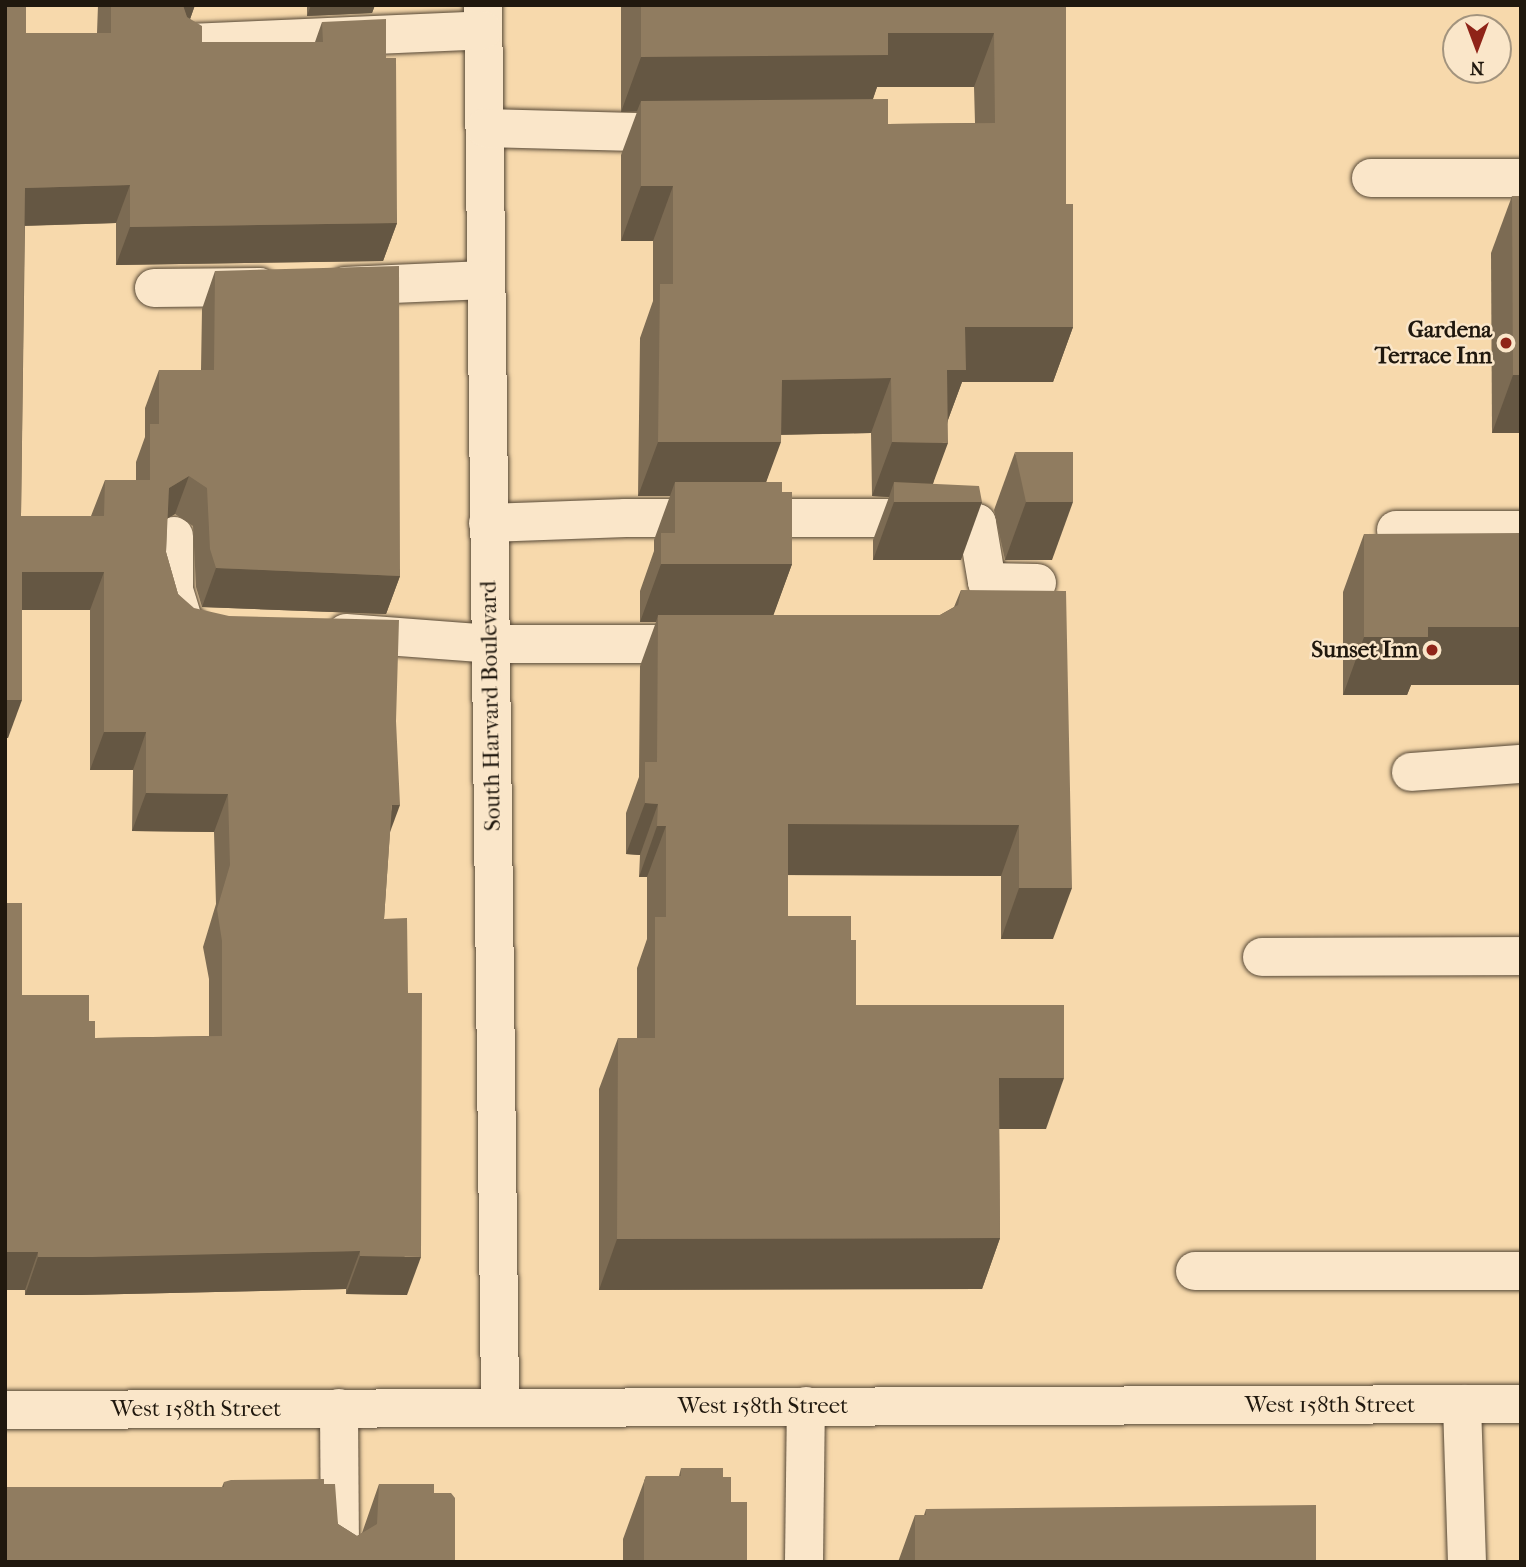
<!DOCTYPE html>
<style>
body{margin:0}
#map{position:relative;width:1526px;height:1567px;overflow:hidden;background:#f7d9ac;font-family:"IM FELL French Canon",serif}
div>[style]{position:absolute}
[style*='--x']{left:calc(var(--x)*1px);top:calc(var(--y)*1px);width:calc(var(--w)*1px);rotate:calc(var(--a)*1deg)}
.roads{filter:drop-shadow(0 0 2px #564836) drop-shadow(0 0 2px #564836)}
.minor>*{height:38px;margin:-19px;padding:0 19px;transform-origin:19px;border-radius:19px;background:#fae6c9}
.wall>*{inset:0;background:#7c6b53}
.shaded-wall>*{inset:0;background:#655743}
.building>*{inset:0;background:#907c60}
.dots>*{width:19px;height:19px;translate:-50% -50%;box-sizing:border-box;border:4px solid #fae6c9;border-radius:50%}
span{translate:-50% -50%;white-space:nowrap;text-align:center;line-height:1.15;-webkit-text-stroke:5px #fae6c9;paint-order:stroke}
.poi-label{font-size:23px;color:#20180e;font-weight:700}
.right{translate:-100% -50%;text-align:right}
.street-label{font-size:23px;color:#20180e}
.frame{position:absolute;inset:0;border:7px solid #20180e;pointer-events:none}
.north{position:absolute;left:1442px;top:14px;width:70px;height:70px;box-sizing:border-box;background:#fae6c9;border:2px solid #a3947e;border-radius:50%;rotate:180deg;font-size:19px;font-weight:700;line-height:28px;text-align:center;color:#20180e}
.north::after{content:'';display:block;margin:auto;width:24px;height:32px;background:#8f2418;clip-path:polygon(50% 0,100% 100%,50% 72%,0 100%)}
</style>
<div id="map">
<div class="roads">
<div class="minor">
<div style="--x:483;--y:5;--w:1401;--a:89.3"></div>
<div style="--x:191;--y:43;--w:292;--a:-2.5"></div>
<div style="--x:485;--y:128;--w:197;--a:1.5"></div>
<div style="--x:1371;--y:178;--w:150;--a:0"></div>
<div style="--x:345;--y:286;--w:141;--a:-2.4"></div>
<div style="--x:154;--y:288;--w:106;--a:-0.5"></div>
<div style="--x:488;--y:523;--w:138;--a:-2.1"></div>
<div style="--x:626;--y:518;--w:283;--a:0"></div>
<div style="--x:909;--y:518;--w:68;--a:4.2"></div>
<div style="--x:977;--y:523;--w:60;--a:80.4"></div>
<div style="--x:987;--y:582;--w:50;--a:1.1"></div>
<div style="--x:1396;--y:530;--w:125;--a:0"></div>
<div style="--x:174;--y:536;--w:54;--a:90"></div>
<div style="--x:174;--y:590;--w:37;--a:73"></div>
<div style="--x:185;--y:625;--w:7;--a:16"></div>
<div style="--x:346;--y:633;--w:145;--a:4.3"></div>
<div style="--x:491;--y:644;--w:208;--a:0"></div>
<div style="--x:1411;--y:772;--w:110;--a:-4.2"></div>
<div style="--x:1262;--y:957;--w:259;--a:-0.2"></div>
<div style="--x:1195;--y:1271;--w:326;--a:0"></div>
<div style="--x:1462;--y:1404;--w:158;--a:88.2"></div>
<div style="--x:339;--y:1408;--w:154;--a:89.6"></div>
<div style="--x:5;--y:1410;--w:1516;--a:-0.23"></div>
<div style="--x:804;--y:1562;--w:156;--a:-89.3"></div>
</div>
</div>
<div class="wall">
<div style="clip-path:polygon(98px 5px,195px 5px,190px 19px,202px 42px,315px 42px,322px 22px,386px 58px,397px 223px,383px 261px,116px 265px,116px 223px,25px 226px,21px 516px,91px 516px,105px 480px,136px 480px,136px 462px,145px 437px,145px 408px,159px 370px,201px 370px,202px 309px,215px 271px,400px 576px,386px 614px,202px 607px,196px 587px,193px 526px,175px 514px,167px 518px,166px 552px,178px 594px,390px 831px,384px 919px,407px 1295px,346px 1294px,346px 1289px,79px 1295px,25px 1295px,22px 995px,89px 1021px,95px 1038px,209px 1036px,209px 979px,203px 947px,216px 904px,214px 832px,132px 831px,133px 770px,90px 770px,90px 610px,22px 610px,8px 738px,5px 738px,26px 33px,97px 33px)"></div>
<div style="clip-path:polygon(307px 5px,375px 5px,372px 13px,307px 16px)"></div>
<div style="clip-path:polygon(evenodd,621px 5px,1066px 5px,1066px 204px,1073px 327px,1053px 382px,962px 382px,948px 420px,933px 484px,961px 560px,873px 560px,873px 540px,889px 497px,872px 496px,871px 433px,781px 435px,766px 482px,782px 492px,792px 564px,773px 615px,940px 615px,954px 607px,961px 590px,1053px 939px,1001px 939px,1001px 876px,788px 875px,788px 916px,851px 940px,856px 1005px,1046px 1129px,999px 1129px,1000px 1238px,982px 1289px,599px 1290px,599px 1089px,618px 1038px,637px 1038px,637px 968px,647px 939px,647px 877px,639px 877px,640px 855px,626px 854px,626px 813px,639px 777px,640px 666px,656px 622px,640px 622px,640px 591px,654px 551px,654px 540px,670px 496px,638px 496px,640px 338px,653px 301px,653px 241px,621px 241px,621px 155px,637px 112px,621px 112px,621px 5px,877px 87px,974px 87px,975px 123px,888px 124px,873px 99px,877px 87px)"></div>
<div style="clip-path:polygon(1512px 196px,1521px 196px,1521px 433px,1492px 433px,1491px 253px)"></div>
<div style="clip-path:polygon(1015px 452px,1052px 560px,1005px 560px,994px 510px)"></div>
<div style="clip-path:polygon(1364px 534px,1521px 685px,1411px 685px,1407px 695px,1343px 695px,1343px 592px)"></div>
<div style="clip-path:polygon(681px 1468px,723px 1477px,747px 1562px,623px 1562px,623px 1539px,646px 1476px,679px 1476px)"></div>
<div style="clip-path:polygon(224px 1482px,324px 1484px,338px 1524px,357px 1536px,362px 1533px,379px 1484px,434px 1493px,455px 1562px,5px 1562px,222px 1487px)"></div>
<div style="clip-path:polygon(926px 1509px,1316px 1562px,898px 1562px,915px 1515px,924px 1515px)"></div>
</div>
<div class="shaded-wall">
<div style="clip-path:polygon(182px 5px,195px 5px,189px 22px)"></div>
<div style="clip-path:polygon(311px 5px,375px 5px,372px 13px,307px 16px)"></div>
<div style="clip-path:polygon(888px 33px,994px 33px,974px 87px,877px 87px,869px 110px,641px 101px,637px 111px,621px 112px,641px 57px)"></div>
<div style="clip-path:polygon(130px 185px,116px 223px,12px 226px,25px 188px)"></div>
<div style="clip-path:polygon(641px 186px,673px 186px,653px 241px,621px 241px)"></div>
<div style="clip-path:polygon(397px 223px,383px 261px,116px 265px,130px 227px)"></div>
<div style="clip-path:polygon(965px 327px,1073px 327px,1053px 382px,962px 382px,946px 425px,947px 370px)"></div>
<div style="clip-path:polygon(1513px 375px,1521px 375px,1521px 433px,1492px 433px)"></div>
<div style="clip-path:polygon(891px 378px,871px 433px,762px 435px,782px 380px)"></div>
<div style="clip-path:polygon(658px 442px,781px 442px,761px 496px,675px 482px,670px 496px,638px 496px)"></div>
<div style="clip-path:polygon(892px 442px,948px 443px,928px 497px,894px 482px,889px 497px,872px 496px)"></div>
<div style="clip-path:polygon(189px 476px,175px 514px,155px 526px,169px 488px)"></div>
<div style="clip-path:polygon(894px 502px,982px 502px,961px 560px,873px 560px)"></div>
<div style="clip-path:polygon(1026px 502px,1073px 502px,1052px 560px,1005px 560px)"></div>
<div style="clip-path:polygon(661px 564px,792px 564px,771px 622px,658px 615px,656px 622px,640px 622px)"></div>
<div style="clip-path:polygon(216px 568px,400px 576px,386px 614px,202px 607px)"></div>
<div style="clip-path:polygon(22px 572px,104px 572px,90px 610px,8px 610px)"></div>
<div style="clip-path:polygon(1428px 627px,1521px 627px,1521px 685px,1411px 685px,1407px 695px,1343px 695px,1364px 637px)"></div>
<div style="clip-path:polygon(5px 700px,22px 700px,8px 738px,5px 738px)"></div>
<div style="clip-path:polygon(104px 732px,146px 732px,133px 770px,90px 770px)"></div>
<div style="clip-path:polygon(146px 793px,228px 794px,214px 832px,132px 831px)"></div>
<div style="clip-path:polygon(645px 803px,658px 804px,640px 855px,626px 854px)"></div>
<div style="clip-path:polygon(392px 805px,400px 805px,386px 843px)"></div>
<div style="clip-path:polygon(788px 824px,1019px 825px,1001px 876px,769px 875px)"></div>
<div style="clip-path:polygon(657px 826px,666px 826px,647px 877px,639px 877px)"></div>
<div style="clip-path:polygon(1019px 888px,1072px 888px,1053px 939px,1001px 939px)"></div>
<div style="clip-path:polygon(999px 1078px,1064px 1078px,1046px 1129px,980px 1129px)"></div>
<div style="clip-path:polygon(1000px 1238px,982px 1289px,599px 1290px,617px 1239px)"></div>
<div style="clip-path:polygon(360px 1251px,346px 1289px,79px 1295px,25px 1295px,38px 1257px)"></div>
<div style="clip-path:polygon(5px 1252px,38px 1252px,25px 1290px,5px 1290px)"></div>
<div style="clip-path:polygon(360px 1256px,421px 1257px,407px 1295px,346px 1294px)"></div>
</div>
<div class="building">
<div style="clip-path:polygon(5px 5px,21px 5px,21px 6px,26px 6px,26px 33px,111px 33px,111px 5px,183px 5px,187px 17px,202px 26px,202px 42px,323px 42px,322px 22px,386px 19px,386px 58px,396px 58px,397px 223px,130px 227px,130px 185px,25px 188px,21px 516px,104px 516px,105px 480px,150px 480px,150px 424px,159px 424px,159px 370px,214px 370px,215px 271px,399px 266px,400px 576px,216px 568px,210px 549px,207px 488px,189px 476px,169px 488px,166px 552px,178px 594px,194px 608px,229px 616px,399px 620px,396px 721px,400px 805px,392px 805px,384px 919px,407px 918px,408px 993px,422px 993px,421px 1257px,360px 1256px,360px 1251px,92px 1257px,38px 1257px,38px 1252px,5px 1252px,5px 903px,22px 903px,22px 995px,89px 995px,89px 1021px,95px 1021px,95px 1038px,222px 1036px,222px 941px,217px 909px,230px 865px,228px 794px,146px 793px,146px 732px,104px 732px,104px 572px,22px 572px,22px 700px,5px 700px)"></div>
<div style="clip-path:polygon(641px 5px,1066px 5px,1066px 204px,1073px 204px,1073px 327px,965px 327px,966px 370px,947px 370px,948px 443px,892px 442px,891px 378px,782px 380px,781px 442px,658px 442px,660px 284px,673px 284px,673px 186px,641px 186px,641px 101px,888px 99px,888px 124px,995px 123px,994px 33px,888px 33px,888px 55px,641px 57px)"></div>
<div style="clip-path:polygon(1512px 196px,1521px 196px,1521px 375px,1513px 375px)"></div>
<div style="clip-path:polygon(1015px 452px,1073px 452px,1073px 502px,1026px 502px)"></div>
<div style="clip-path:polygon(675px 482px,782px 482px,782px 492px,792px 492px,792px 564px,661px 564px,661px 533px,675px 533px)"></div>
<div style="clip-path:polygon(894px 482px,979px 486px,982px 502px,894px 502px)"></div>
<div style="clip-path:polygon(1521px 533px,1521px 627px,1428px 627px,1428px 637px,1364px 637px,1364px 534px)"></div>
<div style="clip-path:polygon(961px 590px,1066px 591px,1072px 888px,1019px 888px,1019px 825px,788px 824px,788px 916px,851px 916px,851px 940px,856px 940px,856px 1005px,1064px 1005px,1064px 1078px,999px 1078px,1000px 1238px,617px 1239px,618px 1038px,655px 1038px,655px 917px,666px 917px,666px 826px,657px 826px,658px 804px,645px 803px,645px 762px,657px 762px,658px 615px,940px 615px,958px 605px)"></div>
<div style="clip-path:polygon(681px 1468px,723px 1468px,723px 1477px,731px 1477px,731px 1502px,747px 1502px,747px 1562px,644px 1562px,644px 1481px,646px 1476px,681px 1476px)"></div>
<div style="clip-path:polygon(324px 1479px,324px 1484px,335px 1484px,338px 1524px,357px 1536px,377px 1524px,379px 1484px,434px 1484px,434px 1493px,451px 1493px,455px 1498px,455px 1562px,5px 1562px,5px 1487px,224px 1487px,224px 1482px,231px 1480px)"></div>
<div style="clip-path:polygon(1316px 1505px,1316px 1562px,915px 1562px,915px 1515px,926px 1515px,926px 1509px)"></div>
</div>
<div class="dots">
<div style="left:1506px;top:343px;background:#8f2418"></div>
<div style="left:1432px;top:650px;background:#8f2418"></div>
</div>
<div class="poi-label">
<span class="right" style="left:1492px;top:343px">Gardena<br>Terrace Inn</span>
<span class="right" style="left:1418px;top:650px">Sunset Inn</span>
</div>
<div class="street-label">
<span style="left:491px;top:706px;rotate:-91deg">South Harvard Boulevard</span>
<span style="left:1330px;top:1405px">West 158th Street</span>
<span style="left:763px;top:1406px">West 158th Street</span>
<span style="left:196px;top:1409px">West 158th Street</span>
</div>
<div class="frame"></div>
<div class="north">N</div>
</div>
